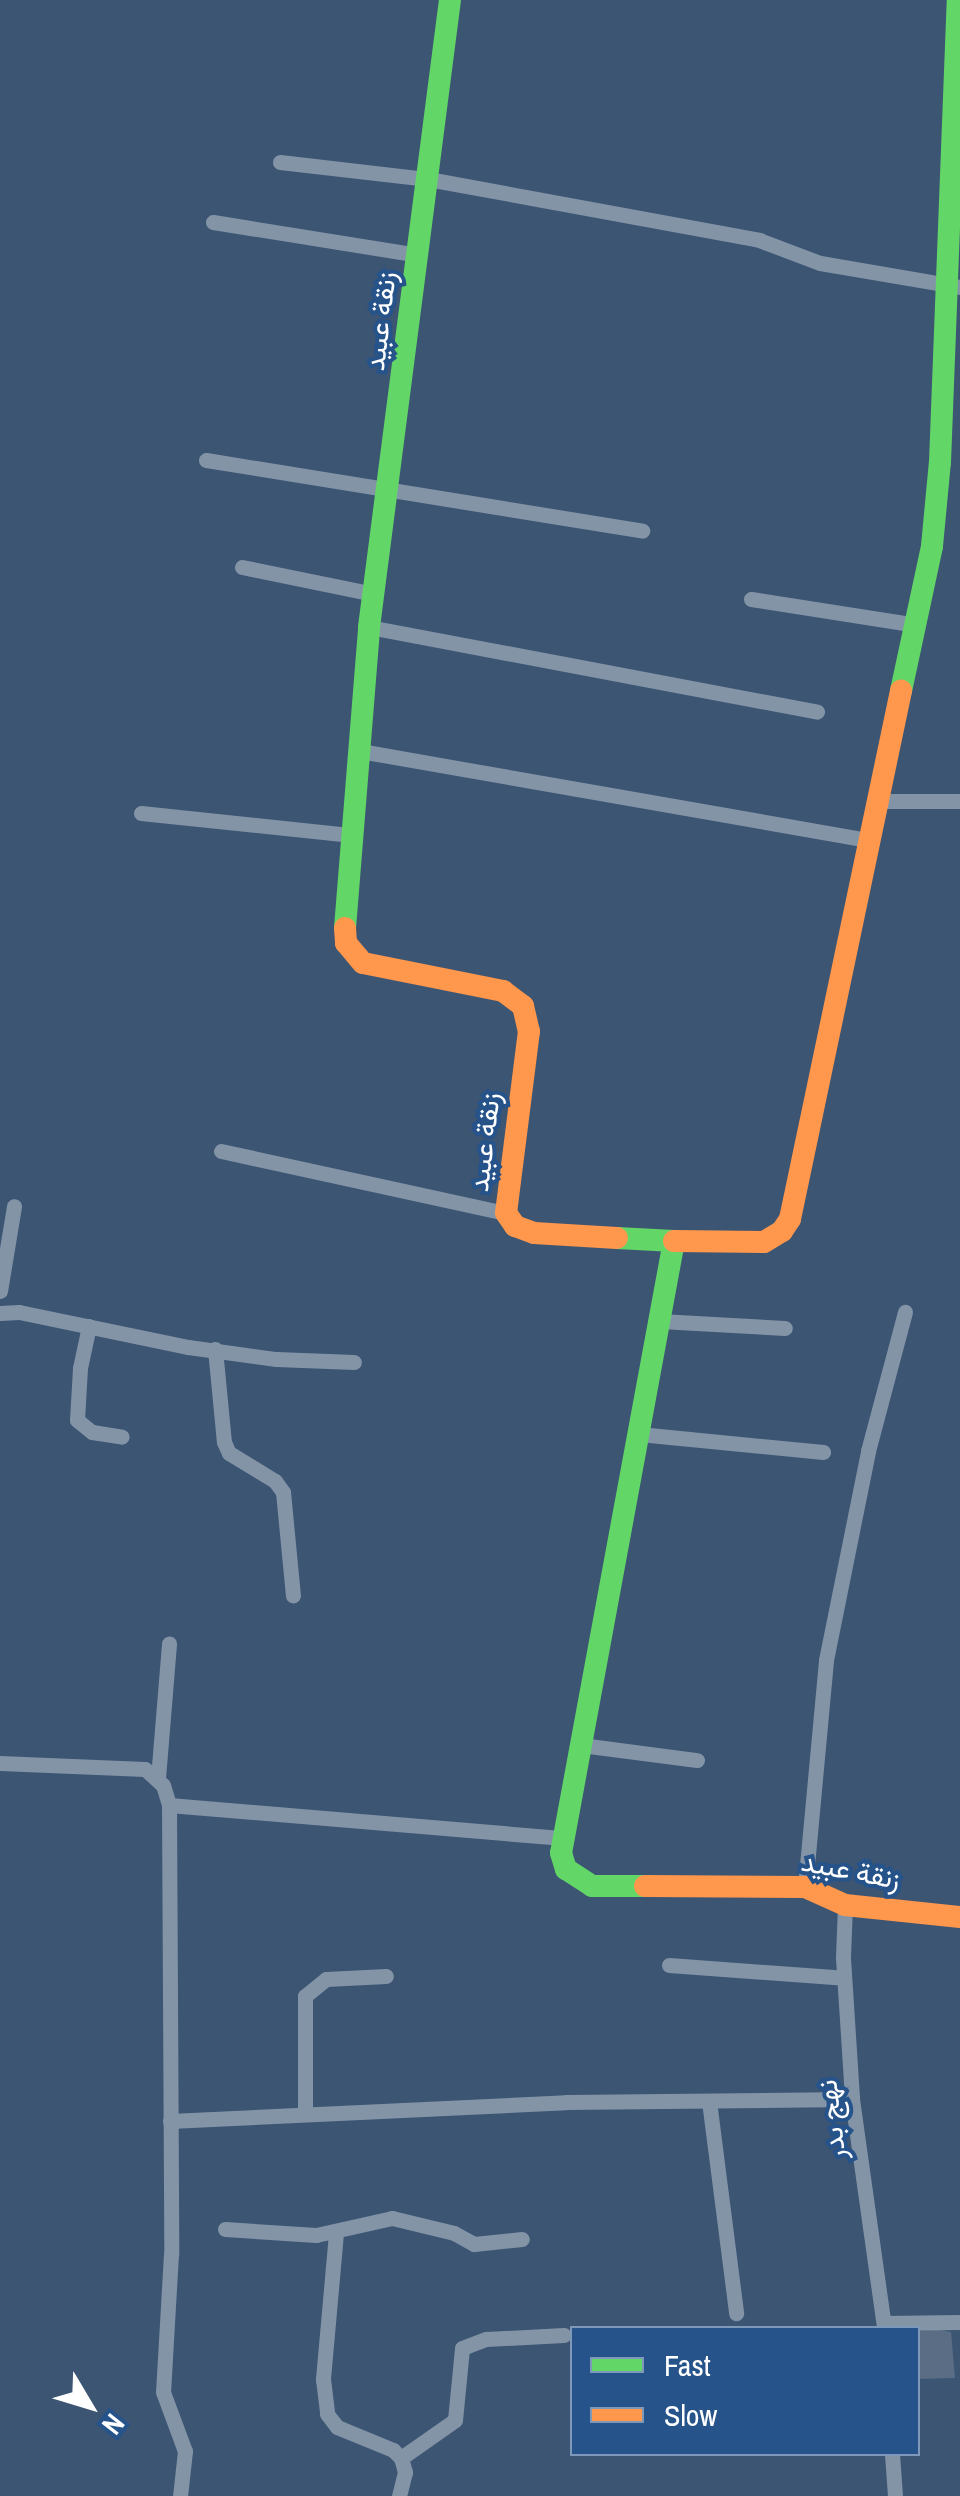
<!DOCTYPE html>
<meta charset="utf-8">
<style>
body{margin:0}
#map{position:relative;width:960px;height:2496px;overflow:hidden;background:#3c5573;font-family:"Archivo Narrow",Vazirmatn,sans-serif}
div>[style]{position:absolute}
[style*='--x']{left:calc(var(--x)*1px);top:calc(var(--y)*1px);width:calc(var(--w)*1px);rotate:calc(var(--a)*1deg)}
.building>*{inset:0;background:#5a6d85}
.street>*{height:15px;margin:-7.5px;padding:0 7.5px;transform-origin:7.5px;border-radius:7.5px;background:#8394a7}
.fast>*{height:22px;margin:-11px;padding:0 11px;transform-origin:11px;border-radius:11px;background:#63d668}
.slow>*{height:22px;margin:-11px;padding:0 11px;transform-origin:11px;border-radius:11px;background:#ff974d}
span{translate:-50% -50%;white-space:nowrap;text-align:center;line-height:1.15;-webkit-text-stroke:8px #265389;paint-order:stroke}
.street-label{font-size:28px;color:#fff}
.legend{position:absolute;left:570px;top:2326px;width:350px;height:130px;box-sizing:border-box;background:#265389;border:2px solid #7d98b8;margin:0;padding:12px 18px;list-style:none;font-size:30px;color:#fff}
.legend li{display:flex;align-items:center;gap:20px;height:50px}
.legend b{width:50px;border:2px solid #7d98b8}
.north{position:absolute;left:40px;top:2356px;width:100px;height:100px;-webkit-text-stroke:8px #265389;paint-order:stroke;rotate:128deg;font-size:28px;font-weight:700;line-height:40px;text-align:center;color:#fff}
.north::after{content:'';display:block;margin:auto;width:35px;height:45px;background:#fff;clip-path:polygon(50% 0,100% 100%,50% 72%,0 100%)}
</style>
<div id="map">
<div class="building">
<div style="clip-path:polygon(935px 2329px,951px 2332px,955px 2378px,918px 2379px,918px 2331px)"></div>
</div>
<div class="street">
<div style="--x:280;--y:162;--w:149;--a:6.6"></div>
<div style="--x:428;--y:179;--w:337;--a:10.4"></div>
<div style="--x:759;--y:240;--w:65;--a:20.7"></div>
<div style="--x:820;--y:263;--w:142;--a:9.7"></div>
<div style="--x:213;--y:222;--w:209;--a:9.1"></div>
<div style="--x:206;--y:460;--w:442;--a:9.2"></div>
<div style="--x:242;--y:567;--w:134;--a:11.6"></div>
<div style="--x:751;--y:599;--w:168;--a:8.9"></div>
<div style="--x:369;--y:627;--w:456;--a:10.7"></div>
<div style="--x:360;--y:751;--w:516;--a:9.94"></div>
<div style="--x:877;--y:801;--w:83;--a:0"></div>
<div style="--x:141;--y:813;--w:212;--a:6"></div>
<div style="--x:221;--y:1151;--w:292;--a:12.3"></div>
<div style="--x:0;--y:1291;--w:86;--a:-80.6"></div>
<div style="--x:0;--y:1313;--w:19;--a:-3"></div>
<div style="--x:19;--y:1312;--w:173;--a:11.7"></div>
<div style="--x:188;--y:1347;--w:89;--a:7.8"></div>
<div style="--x:276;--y:1359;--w:78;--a:2.2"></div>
<div style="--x:660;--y:1321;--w:125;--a:3.2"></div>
<div style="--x:89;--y:1326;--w:43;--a:102.1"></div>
<div style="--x:80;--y:1368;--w:52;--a:93.3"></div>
<div style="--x:77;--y:1420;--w:19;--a:39"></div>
<div style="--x:92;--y:1432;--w:30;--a:9"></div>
<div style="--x:215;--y:1349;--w:93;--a:84.5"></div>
<div style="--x:224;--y:1442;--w:12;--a:66"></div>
<div style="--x:229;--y:1453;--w:54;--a:31.3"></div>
<div style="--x:275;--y:1481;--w:14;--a:54"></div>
<div style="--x:283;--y:1492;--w:104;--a:84.5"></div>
<div style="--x:639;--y:1434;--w:185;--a:5.6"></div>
<div style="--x:581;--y:1745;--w:117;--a:7.4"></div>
<div style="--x:0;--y:1763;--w:145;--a:2.4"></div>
<div style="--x:145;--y:1769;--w:24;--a:42"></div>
<div style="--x:163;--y:1785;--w:21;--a:73"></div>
<div style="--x:169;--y:1805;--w:449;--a:89.7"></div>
<div style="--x:171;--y:2254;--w:138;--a:93.3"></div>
<div style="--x:163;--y:2392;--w:63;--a:69.6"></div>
<div style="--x:185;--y:2451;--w:45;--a:96.3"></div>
<div style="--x:158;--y:1778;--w:135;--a:-85.3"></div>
<div style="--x:169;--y:1805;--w:393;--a:4.8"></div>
<div style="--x:805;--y:1887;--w:228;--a:-84.7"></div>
<div style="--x:826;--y:1660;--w:213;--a:-78.6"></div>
<div style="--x:868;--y:1451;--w:144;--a:-75.1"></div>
<div style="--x:845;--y:1905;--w:53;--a:92.2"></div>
<div style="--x:843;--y:1958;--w:141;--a:86.3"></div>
<div style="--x:852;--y:2099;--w:231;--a:82"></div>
<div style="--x:669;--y:1965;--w:175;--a:4.2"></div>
<div style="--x:709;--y:2101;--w:214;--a:82.7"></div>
<div style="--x:305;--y:2113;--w:117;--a:-90"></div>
<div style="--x:305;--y:1996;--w:27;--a:-39"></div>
<div style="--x:326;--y:1979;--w:60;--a:-2.9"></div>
<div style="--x:170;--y:2121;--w:396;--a:-2.7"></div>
<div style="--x:566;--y:2102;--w:286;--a:-0.6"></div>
<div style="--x:225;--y:2229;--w:91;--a:3.8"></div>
<div style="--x:316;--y:2235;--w:78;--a:-12.6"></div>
<div style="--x:392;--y:2218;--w:64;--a:13.6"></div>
<div style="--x:454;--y:2233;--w:23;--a:29"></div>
<div style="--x:474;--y:2244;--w:48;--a:-5.9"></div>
<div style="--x:336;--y:2233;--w:147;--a:95.1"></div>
<div style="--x:323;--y:2379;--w:35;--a:83"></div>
<div style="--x:327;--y:2414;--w:16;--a:52"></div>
<div style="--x:337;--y:2427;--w:61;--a:22.3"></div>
<div style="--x:393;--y:2450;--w:11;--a:45"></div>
<div style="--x:401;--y:2458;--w:15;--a:74"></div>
<div style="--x:405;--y:2472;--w:25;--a:104"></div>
<div style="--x:884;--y:2323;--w:76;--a:-0.8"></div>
<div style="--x:892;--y:2454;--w:42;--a:85.9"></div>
<div style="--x:401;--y:2458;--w:66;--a:-35.1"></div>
<div style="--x:455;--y:2420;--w:72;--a:-84.4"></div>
<div style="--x:462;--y:2348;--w:26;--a:-21"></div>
<div style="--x:486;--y:2339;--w:78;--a:-2.9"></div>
</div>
<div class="fast">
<div style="--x:901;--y:691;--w:148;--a:-77.9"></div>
<div style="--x:932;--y:546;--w:84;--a:-84.6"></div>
<div style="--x:940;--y:462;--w:462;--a:-87.8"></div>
<div style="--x:345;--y:928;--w:302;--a:-85.4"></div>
<div style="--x:369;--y:627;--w:632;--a:-82.64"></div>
<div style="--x:617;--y:1238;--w:57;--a:3"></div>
<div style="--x:674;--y:1241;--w:622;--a:100.46"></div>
<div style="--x:561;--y:1853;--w:17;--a:73"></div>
<div style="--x:566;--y:1869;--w:31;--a:33"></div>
<div style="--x:592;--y:1886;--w:53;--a:0"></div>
</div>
<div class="slow">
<div style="--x:345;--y:928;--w:15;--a:86"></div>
<div style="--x:346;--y:943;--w:26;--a:50"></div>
<div style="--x:363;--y:963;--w:143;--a:11.3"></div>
<div style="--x:503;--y:991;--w:25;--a:37"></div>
<div style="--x:523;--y:1006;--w:26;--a:77"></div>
<div style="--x:529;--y:1031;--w:183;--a:97.2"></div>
<div style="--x:506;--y:1213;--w:16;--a:55"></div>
<div style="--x:515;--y:1226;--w:20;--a:20"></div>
<div style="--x:534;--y:1233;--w:83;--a:3.4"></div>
<div style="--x:674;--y:1241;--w:90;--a:0.6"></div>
<div style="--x:764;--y:1242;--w:21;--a:-31"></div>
<div style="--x:782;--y:1231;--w:14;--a:-56"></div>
<div style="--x:790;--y:1219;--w:540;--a:-78.13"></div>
<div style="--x:645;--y:1886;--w:160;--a:0.4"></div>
<div style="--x:805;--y:1887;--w:44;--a:24.2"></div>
<div style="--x:845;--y:1905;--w:116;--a:6"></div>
</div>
<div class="street-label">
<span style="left:380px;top:321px;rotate:-83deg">زنقة عبيد</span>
<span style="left:484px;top:1142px;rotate:-83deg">زنقة عبيد</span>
<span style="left:851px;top:1870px;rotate:11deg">زنقة عبيد</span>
<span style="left:831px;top:2120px;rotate:-97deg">نهج بدر</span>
</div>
<ul class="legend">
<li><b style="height:12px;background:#63d668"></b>Fast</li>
<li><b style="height:12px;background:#ff974d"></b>Slow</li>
</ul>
<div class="north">N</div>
</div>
